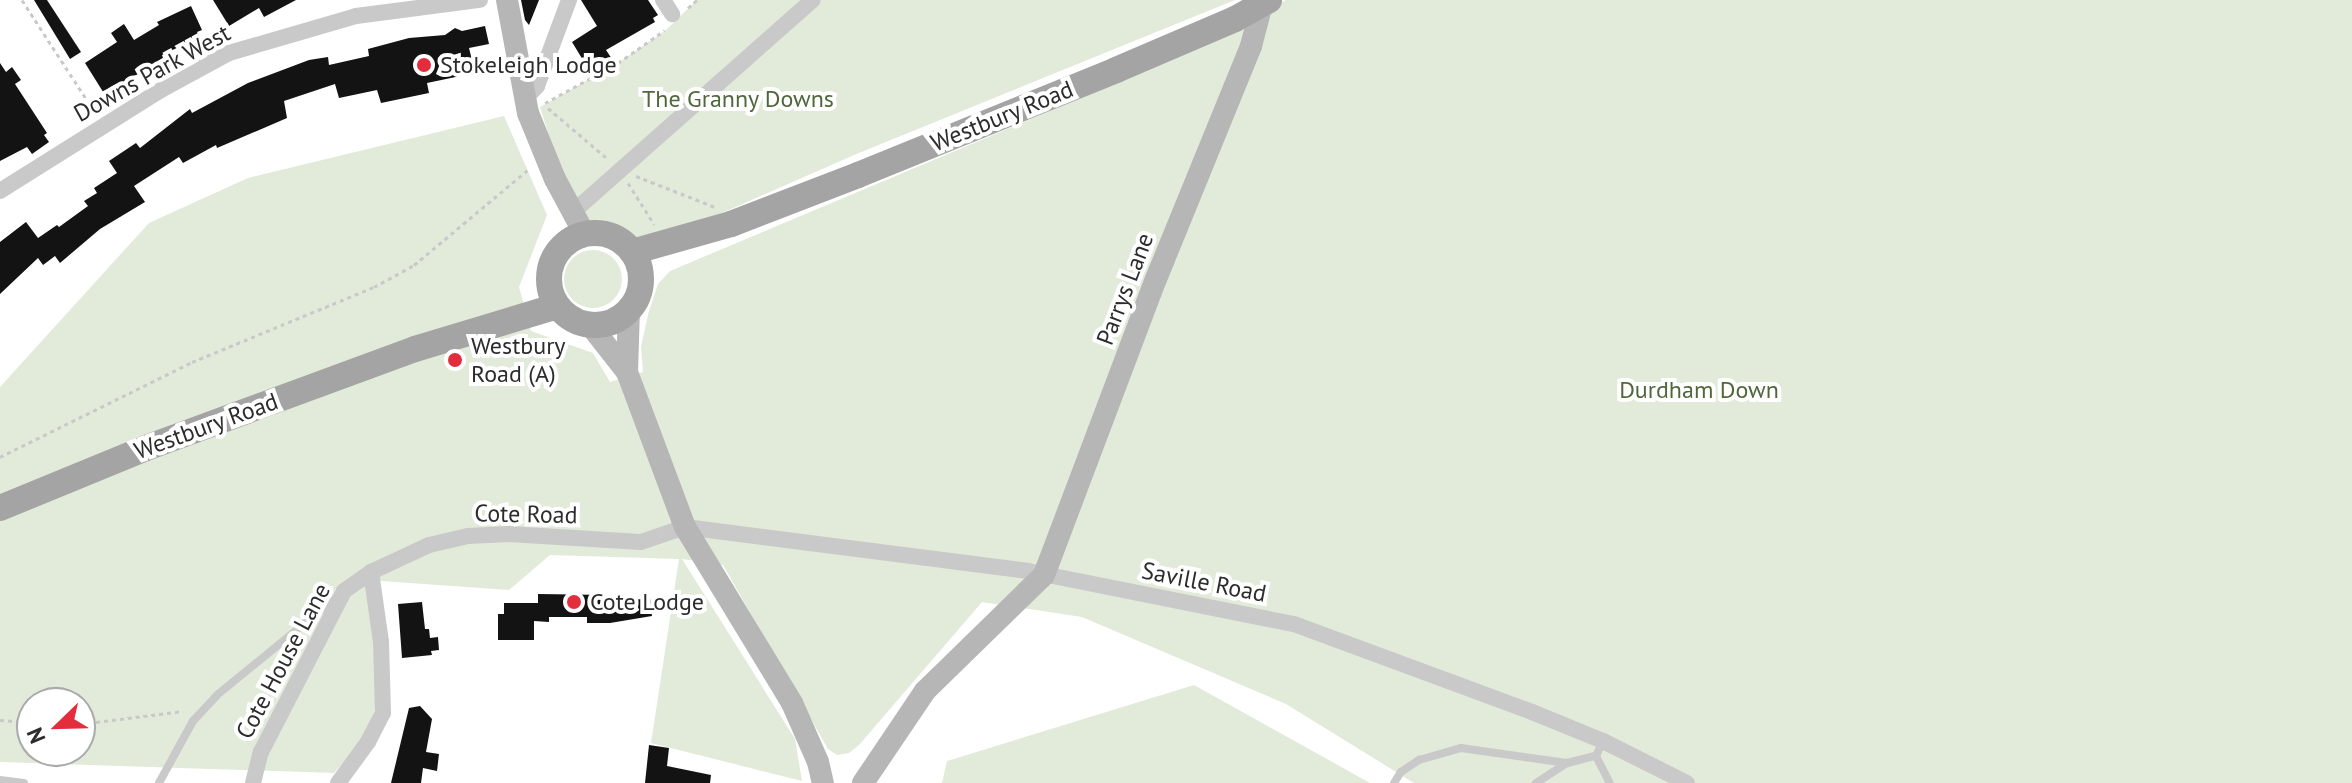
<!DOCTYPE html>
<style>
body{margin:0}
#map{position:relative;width:2352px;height:783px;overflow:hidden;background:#fff;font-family:"PT Sans",sans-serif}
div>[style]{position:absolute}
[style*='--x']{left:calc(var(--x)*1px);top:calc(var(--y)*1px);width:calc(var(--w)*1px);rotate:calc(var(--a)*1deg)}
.green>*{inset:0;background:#e2ead9}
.round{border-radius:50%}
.building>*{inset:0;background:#131313}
.path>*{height:3px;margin-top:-1.5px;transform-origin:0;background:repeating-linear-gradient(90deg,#c9c9c9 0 4px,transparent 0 8px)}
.lane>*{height:8px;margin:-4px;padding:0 4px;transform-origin:4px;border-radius:4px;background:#c9c9c9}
.street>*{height:16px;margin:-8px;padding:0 8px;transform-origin:8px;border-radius:8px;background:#c9c9c9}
.secondary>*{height:22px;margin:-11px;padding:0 11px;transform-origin:11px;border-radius:11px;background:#b6b6b6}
.primary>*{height:26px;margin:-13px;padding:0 13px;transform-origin:13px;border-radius:13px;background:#a4a4a4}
.primary>.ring{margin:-13px;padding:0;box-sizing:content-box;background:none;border:26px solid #a4a4a4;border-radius:50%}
.dots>*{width:22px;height:22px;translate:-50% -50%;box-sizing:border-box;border:4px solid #fff;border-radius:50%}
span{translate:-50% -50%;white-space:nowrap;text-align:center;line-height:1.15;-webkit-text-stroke:8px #fff;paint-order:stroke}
.poi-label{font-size:24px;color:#2c2c2c}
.left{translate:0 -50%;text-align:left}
.street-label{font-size:24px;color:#2c2c2c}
.park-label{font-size:24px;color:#4f673a}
.north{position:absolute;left:16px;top:687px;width:80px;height:80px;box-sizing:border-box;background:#fff;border:2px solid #ababab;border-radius:50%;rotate:247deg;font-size:22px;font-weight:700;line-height:32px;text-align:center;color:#2c2c2c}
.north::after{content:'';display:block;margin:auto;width:28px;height:36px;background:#e42d3c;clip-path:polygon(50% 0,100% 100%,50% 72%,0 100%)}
</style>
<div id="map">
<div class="green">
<div style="clip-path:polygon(697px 0,1235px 0,854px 155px,645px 247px,575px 219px,540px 107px,618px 63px,666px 30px)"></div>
<div style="clip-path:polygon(evenodd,1286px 0,2352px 0,2352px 783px,1414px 783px,1286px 704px,1082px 617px,982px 602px,859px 745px,849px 753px,837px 755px,828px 749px,723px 565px,682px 559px,795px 739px,802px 781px,651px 743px,679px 559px,550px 555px,509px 590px,367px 580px,377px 669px,375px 709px,363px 741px,334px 773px,0 762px,0 387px,149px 223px,248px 178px,504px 116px,547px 215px,519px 287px,531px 331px,593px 353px,610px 382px,643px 372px,641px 346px,649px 311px,658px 284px,670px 271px,1207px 45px,1286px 0,32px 703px,80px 703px,80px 751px,32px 751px,32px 703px)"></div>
<div class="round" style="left:564px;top:250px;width:58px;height:58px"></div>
<div style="clip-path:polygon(1194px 685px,1370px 783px,942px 783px,947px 761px)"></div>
</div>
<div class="building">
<div style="clip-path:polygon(34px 0,47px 0,81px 52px,70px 59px)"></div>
<div style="clip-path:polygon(213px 0,296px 0,264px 17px,259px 8px,229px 26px)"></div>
<div style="clip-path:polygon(521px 0,539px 0,529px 25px,525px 20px)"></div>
<div style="clip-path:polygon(581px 0,648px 0,658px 15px,653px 18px,655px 22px,606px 50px,612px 59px,589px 70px,572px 42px,597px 26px)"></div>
<div style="clip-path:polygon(191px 6px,202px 30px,197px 32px,200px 37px,162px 55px,163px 58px,105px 95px,85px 63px,117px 42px,111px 33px,124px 24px,134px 40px,159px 25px,157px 22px)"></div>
<div style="clip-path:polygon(485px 26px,489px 44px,469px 48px,474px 68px,469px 69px,470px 74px,427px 83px,429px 93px,381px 103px,377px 90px,339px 98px,335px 84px,284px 101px,287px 118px,217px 148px,216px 145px,183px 163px,179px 157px,134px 186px,145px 202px,100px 229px,60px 263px,55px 256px,43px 265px,38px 258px,0 294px,0 242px,26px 222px,38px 238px,57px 225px,59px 227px,88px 206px,84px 201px,97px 193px,94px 188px,117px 173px,109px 161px,136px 143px,140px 148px,190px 109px,192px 113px,248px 83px,309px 60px,328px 57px,329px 65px,369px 56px,368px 49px,409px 38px,445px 35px,455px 28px,462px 31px)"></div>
<div style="clip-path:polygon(0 63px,6px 72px,12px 67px,21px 80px,15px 84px,47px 133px,44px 135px,49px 142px,32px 154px,27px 147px,0 161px)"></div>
<div style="clip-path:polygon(538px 594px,609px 595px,609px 603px,650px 598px,652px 616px,610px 623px,587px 623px,587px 617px,549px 617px,549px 622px,534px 621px,534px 640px,498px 640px,498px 614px,504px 614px,504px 603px,538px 603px)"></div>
<div style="clip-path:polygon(422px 602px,425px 629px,429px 629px,430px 638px,438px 637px,439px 650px,431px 651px,432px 655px,402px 658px,398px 604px)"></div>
<div style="clip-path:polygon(420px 706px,432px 719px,426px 752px,439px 754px,437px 771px,423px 768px,421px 783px,391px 783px,409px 708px)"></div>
<div style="clip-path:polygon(649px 745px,669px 748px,667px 766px,711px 775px,710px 783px,645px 783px)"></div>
</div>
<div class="path">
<div style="--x:22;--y:0;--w:132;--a:57"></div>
<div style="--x:688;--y:8;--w:12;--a:-42"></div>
<div style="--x:545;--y:103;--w:83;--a:-28.7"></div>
<div style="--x:618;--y:63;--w:57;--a:-35.1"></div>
<div style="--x:548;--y:108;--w:80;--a:40.4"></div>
<div style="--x:636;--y:176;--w:85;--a:21.4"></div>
<div style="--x:628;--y:183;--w:49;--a:57.6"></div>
<div style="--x:0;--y:457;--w:214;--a:-26.3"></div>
<div style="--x:192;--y:362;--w:197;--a:-22.4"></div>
<div style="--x:374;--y:287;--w:46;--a:-28.8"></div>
<div style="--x:414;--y:265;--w:150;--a:-39.9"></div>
<div style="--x:0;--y:720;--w:32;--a:4"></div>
<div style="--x:80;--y:724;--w:104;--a:-7.2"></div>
</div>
<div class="lane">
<div style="--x:1603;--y:741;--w:17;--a:115"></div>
<div style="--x:1596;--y:756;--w:30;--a:63"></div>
<div style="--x:0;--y:780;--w:24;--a:7"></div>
<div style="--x:159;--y:783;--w:71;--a:-61.3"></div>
<div style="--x:193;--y:721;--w:35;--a:-47"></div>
<div style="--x:217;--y:695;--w:154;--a:-39.2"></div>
<div style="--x:1394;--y:783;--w:13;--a:-58"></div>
<div style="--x:1401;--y:772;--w:22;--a:-34"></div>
<div style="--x:1419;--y:760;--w:44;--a:-15.9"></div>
<div style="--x:1461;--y:748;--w:107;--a:8.1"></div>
<div style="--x:1536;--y:783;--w:37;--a:-33"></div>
<div style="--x:1567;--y:763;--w:30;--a:-14"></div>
</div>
<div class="street">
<div style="--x:663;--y:0;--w:17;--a:57"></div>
<div style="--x:525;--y:99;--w:18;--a:-47"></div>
<div style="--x:537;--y:86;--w:92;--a:-69.6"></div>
<div style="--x:0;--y:191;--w:190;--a:-32.1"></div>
<div style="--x:161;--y:90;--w:77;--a:-28.6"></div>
<div style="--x:229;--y:53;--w:132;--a:-16.2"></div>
<div style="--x:356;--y:16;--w:125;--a:-7.4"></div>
<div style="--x:573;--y:212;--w:320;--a:-41.5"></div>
<div style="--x:253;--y:783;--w:32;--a:-76"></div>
<div style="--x:261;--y:752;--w:181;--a:-62.7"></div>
<div style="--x:344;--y:591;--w:33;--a:-35"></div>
<div style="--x:371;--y:572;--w:64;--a:-25"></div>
<div style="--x:429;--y:545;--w:40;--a:-13"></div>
<div style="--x:468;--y:536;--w:41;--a:-2.8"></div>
<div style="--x:509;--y:534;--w:132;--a:3.5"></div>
<div style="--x:641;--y:542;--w:46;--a:-18.8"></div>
<div style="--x:685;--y:527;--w:346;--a:7.3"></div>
<div style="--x:1028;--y:571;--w:271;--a:11.3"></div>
<div style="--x:1294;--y:624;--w:254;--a:20.3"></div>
<div style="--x:1532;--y:712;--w:77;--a:22.2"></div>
<div style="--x:1603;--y:741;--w:94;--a:26.6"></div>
<div style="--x:338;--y:783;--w:51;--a:-53.8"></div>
<div style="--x:368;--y:742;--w:33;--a:-63"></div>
<div style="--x:383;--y:713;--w:71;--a:-91.6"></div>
<div style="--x:381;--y:642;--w:71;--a:-98.1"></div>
</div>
<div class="secondary">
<div style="--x:507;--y:0;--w:115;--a:79.5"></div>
<div style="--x:528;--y:113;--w:71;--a:67.8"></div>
<div style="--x:555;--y:179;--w:61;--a:61.8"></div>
<div style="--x:590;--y:325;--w:60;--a:51.8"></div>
<div style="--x:627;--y:372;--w:165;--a:69.5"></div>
<div style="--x:685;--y:527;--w:206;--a:58.7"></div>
<div style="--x:792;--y:703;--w:64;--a:66.2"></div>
<div style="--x:818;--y:762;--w:22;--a:77"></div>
<div style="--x:627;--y:372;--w:62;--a:-88.2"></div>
<div style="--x:863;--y:783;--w:111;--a:-56"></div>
<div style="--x:925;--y:691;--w:166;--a:-44.3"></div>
<div style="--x:1044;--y:575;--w:316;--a:-69.3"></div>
<div style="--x:1156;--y:279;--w:252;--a:-67.8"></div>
<div style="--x:1251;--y:46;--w:43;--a:-75.3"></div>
</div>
<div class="primary">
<div class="ring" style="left:549px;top:233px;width:66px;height:66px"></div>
<div style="--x:632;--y:252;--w:103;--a:-15.8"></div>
<div style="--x:731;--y:224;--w:136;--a:-21.1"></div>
<div style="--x:858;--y:175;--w:279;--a:-22.1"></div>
<div style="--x:1116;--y:70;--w:129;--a:-23.2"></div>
<div style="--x:1235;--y:19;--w:39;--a:-29"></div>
<div style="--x:0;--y:508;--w:158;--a:-22.3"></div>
<div style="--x:146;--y:448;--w:287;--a:-20.2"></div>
<div style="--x:415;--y:349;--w:148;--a:-16.8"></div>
</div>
<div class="dots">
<div style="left:424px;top:65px;background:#e42d3c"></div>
<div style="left:455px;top:360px;background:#e42d3c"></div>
<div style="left:574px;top:602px;background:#e42d3c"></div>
</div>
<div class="poi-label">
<span class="left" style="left:440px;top:65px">Stokeleigh Lodge</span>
<span class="left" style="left:471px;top:360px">Westbury<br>Road (A)</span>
<span class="left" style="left:590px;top:602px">Cote Lodge</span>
</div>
<div class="street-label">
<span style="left:152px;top:73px;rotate:-29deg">Downs Park West</span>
<span style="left:1002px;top:116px;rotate:-22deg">Westbury Road</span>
<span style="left:1125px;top:289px;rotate:-69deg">Parrys Lane</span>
<span style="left:206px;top:426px;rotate:-20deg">Westbury Road</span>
<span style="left:526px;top:514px;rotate:1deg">Cote Road</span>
<span style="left:1204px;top:582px;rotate:11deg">Saville Road</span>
<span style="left:283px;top:661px;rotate:-62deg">Cote House Lane</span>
</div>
<div class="park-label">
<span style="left:738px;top:99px">The Granny Downs</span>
<span style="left:1699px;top:390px">Durdham Down</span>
</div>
<div class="north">N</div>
</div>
